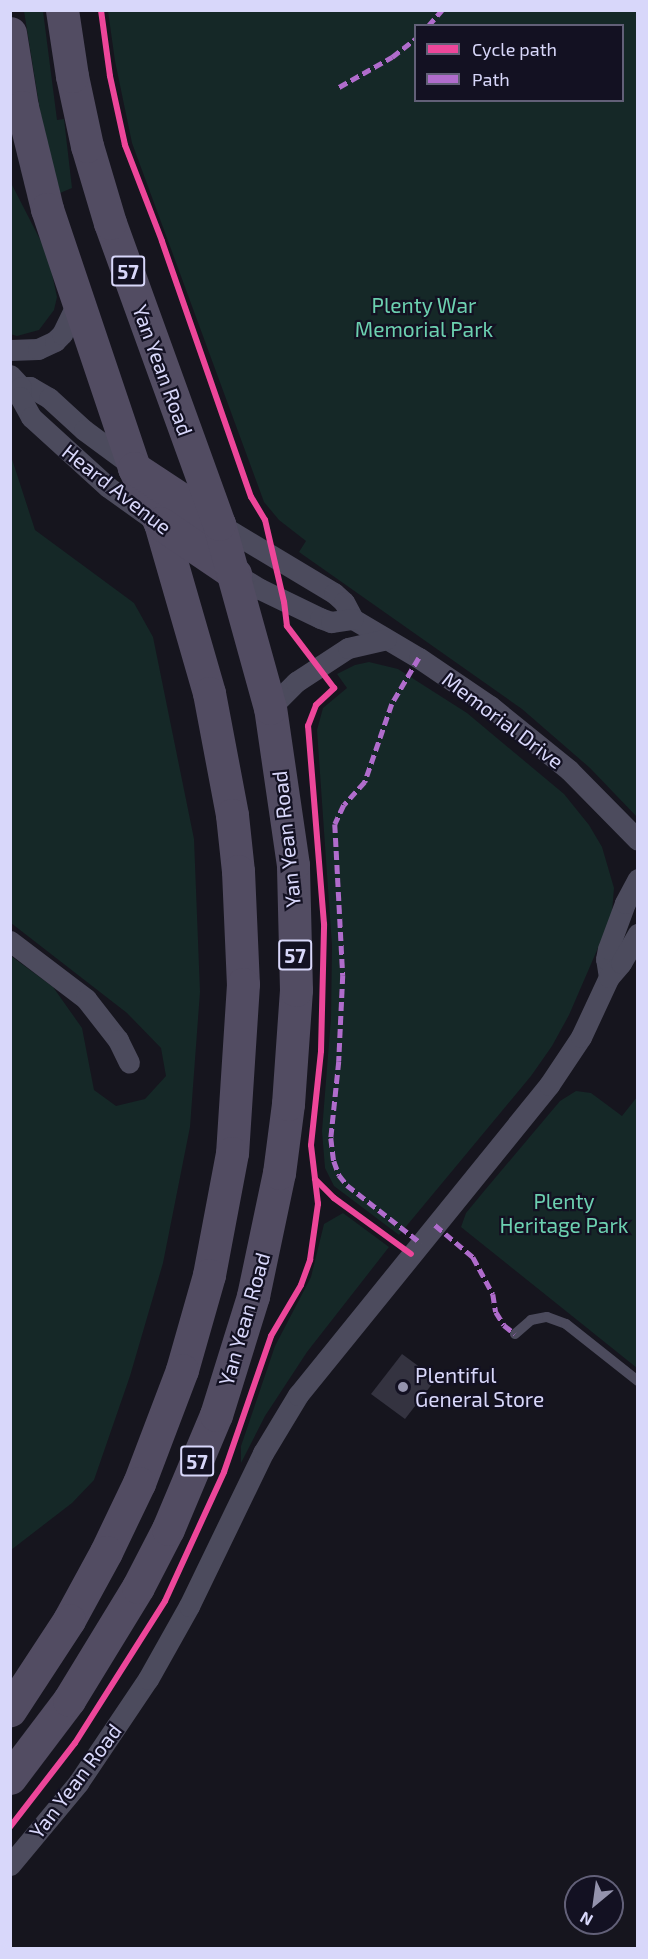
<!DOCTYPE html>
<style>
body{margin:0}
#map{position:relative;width:648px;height:1959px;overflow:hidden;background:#16151e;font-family:"Exo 2",sans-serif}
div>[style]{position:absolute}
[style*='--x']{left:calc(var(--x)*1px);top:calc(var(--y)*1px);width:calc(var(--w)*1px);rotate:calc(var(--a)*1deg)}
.green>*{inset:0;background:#152827}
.building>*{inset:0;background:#343340}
.service>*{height:10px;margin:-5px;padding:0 5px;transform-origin:5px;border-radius:5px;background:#4c4b5d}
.minor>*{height:21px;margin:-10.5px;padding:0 10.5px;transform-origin:10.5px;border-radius:10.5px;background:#4c4b5d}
.primary>*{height:33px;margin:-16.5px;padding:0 16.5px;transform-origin:16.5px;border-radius:16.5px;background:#524c62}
.quiet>*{height:4.5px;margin-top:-2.25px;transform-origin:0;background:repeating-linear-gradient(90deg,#b06ccc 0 9px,transparent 0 13.5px)}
.cycleway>*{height:6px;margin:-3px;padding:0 3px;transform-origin:3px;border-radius:3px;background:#ed469a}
.dots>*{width:16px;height:16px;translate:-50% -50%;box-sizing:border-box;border:3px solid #131122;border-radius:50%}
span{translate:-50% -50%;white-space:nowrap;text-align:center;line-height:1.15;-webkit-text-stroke:4.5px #131122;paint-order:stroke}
.shield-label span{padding:2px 4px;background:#131122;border:2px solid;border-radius:4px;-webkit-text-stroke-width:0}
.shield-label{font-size:20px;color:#d8d7fa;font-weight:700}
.park-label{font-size:21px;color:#6cd0b0}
.street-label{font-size:21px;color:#d8d7fa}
.poi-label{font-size:21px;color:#d8d7fa}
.left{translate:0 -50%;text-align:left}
.frame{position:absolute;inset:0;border:12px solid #d8d7fa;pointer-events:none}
.legend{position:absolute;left:414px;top:24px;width:210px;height:78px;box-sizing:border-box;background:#131122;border:2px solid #626078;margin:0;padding:8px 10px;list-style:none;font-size:18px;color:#d8d7fa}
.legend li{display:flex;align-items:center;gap:12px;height:30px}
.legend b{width:30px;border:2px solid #626078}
.north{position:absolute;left:564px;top:1875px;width:60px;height:60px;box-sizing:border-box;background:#131122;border:2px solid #626078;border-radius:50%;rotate:209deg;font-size:16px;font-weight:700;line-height:24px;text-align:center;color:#d8d7fa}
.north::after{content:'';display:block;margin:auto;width:21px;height:27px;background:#9493ad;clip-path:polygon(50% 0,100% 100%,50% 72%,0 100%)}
</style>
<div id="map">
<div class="green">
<div style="clip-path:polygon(24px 11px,43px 11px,57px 120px,64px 119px,72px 188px,60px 193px,42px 123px)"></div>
<div style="clip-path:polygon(evenodd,108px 11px,637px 11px,637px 817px,590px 768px,522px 709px,299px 552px,306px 541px,279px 520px,264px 502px,132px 143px,115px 61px,108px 11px,416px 26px,622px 26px,622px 100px,416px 100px,416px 26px)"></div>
<div style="clip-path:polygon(10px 181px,48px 255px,57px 297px,54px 310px,39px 330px,17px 336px,10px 334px)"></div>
<div style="clip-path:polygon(10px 453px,35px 530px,134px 603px,153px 637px,194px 839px,200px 992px,190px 1127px,163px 1263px,130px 1376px,94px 1480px,72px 1503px,11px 1550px,11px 956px,53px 987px,82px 1028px,94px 1090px,116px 1106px,145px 1099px,166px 1076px,161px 1048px,127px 1013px,11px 923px)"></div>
<div style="clip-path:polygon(369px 662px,398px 669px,467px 713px,564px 794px,589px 825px,602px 847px,614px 888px,612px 912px,604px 934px,569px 1015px,552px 1046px,531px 1076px,399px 1235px,334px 1186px,325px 1168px,322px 1131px,331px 1018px,332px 946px,317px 730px,323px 708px,347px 688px,337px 674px,355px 665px)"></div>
<div style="clip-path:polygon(576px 1091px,591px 1093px,622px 1116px,637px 1097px,637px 1368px,461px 1227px,466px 1213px,485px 1190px,560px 1101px)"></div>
<div style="clip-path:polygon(343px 1213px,389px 1247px,307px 1352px,265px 1416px,241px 1463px,241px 1446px,275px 1346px,311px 1277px,324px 1224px)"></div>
</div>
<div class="building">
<div style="clip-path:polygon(402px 1354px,436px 1379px,405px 1419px,371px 1394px)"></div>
</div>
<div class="service">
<div style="--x:515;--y:1334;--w:21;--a:-41"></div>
<div style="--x:531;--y:1320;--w:16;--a:-11"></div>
<div style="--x:547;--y:1317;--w:20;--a:20"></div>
<div style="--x:566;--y:1324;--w:92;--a:38.4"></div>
</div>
<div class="minor">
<div style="--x:10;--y:350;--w:28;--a:-2"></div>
<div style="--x:38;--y:349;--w:19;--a:-25"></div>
<div style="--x:55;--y:341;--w:10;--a:-45"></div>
<div style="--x:62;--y:334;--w:39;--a:-64"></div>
<div style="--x:10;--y:375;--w:16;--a:47"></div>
<div style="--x:21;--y:387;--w:9;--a:0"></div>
<div style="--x:30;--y:387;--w:22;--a:30"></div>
<div style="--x:49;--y:398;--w:47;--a:42.4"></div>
<div style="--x:84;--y:430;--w:62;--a:36.5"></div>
<div style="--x:21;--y:387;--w:10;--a:96"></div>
<div style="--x:20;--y:397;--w:23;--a:61"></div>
<div style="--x:31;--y:417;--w:104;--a:42.3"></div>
<div style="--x:108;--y:487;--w:60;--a:35.5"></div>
<div style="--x:219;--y:524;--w:134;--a:31"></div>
<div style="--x:334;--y:593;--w:13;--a:42"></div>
<div style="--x:344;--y:602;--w:19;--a:62"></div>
<div style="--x:353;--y:619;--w:77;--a:30.6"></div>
<div style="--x:419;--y:658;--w:86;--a:34.1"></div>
<div style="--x:490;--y:706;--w:102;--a:39"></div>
<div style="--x:569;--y:770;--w:98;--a:45.4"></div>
<div style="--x:235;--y:574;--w:29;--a:31"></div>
<div style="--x:260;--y:589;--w:67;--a:25.8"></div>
<div style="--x:320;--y:618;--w:12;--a:20"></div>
<div style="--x:331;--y:622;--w:22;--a:-8"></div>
<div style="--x:270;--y:708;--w:37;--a:-45"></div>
<div style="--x:296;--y:682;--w:62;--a:-33.2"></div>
<div style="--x:348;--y:648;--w:39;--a:-13"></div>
<div style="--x:10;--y:941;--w:96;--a:37.3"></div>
<div style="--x:86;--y:999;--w:52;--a:52"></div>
<div style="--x:118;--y:1040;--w:25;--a:64"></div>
<div style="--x:609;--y:977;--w:18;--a:-99"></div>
<div style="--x:606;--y:959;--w:10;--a:-79"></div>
<div style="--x:608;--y:949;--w:49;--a:-69.7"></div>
<div style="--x:625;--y:903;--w:27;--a:-62"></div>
<div style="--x:10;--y:1865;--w:107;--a:-50.3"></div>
<div style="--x:78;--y:1783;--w:125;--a:-56.1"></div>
<div style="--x:148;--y:1679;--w:84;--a:-60.7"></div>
<div style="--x:189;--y:1606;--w:170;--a:-64.2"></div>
<div style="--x:263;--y:1453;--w:68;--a:-58.9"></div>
<div style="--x:298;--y:1395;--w:399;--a:-51"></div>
<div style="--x:549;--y:1085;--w:58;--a:-56.3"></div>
<div style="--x:581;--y:1037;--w:66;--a:-65"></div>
<div style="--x:609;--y:977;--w:18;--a:-49"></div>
<div style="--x:621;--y:963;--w:34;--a:-60"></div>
</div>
<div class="primary">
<div style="--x:10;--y:33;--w:75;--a:80.8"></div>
<div style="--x:22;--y:107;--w:105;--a:76.2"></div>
<div style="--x:47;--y:209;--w:273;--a:71.4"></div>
<div style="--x:134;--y:468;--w:61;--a:64.7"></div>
<div style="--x:160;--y:523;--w:177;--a:73.9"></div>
<div style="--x:209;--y:693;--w:124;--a:79.3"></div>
<div style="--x:232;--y:815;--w:56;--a:83.9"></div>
<div style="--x:238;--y:871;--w:113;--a:87.5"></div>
<div style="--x:243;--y:984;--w:169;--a:93.7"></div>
<div style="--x:232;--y:1153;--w:124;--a:100.7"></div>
<div style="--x:209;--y:1275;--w:99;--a:105.9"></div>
<div style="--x:182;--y:1370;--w:121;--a:110.8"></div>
<div style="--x:139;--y:1483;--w:76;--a:115.6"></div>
<div style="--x:106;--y:1552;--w:77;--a:118.6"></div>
<div style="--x:69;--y:1620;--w:108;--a:123.2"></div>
<div style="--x:134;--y:468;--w:102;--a:33.4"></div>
<div style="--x:160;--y:523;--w:91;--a:34.2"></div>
<div style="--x:10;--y:1778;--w:98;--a:-52.9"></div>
<div style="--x:69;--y:1700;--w:132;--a:-58.6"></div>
<div style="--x:138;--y:1587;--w:65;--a:-62.7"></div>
<div style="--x:168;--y:1529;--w:124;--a:-67.2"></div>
<div style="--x:216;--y:1415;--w:125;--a:-72.7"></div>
<div style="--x:253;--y:1296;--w:126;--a:-78.1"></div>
<div style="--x:279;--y:1173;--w:70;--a:-82.6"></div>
<div style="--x:288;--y:1104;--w:114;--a:-86"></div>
<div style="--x:296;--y:990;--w:125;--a:-91.4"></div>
<div style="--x:293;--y:865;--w:159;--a:-98.3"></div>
<div style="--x:270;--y:708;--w:191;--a:-105.5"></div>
<div style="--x:219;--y:524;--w:320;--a:-109.9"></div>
<div style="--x:110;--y:223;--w:80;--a:-106.6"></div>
<div style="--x:87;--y:146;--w:72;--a:-102.1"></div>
<div style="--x:72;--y:76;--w:67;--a:-98.6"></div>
</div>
<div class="quiet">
<div style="--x:428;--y:26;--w:21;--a:-49"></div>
<div style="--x:339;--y:87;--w:61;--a:-29.5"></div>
<div style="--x:392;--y:57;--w:31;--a:-38"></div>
<div style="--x:419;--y:658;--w:53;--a:120.4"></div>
<div style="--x:392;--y:704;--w:83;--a:109.1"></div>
<div style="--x:365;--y:782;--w:31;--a:132"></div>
<div style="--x:344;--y:805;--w:21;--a:115"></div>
<div style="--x:335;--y:824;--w:151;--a:87"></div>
<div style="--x:343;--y:975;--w:86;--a:92.7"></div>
<div style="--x:339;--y:1061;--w:77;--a:95.9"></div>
<div style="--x:331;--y:1138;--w:23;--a:83"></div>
<div style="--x:334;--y:1161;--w:15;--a:70"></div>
<div style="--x:339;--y:1175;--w:13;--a:51"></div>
<div style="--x:347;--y:1185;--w:94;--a:38.1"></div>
<div style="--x:435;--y:1225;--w:50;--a:40.1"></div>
<div style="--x:473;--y:1257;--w:42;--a:61.6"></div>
<div style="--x:493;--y:1294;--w:18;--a:81"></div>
<div style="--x:496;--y:1312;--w:15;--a:58"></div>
<div style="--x:504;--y:1325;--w:14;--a:39"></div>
</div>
<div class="cycleway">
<div style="--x:315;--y:1179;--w:27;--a:45"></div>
<div style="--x:334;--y:1198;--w:95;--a:36"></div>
<div style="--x:10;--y:1827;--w:106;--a:-52.3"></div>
<div style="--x:75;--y:1743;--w:168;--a:-57.6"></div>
<div style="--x:165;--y:1601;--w:142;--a:-65.4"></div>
<div style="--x:224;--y:1472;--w:144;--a:-70.9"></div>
<div style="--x:271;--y:1336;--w:59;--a:-59.5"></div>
<div style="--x:301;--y:1285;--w:27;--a:-70"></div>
<div style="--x:310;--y:1260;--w:57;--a:-81.9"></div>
<div style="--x:318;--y:1204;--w:59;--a:-96.8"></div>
<div style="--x:311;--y:1145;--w:95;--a:-83.9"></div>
<div style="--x:321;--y:1051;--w:127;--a:-88.6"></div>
<div style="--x:324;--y:924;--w:199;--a:-94.6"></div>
<div style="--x:308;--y:726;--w:22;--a:-69"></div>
<div style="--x:316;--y:705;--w:25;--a:-43"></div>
<div style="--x:334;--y:688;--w:78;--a:-127.2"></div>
<div style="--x:287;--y:626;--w:24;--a:-97"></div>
<div style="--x:284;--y:602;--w:84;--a:-103"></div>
<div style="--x:265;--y:520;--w:27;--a:-121"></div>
<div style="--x:251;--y:497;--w:271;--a:-109.2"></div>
<div style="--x:162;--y:241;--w:103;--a:-111.1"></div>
<div style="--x:125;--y:145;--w:71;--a:-102.3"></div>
<div style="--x:110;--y:76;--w:67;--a:-97.8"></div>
</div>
<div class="dots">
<div style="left:403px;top:1387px;background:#9493ad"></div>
</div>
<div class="shield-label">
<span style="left:128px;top:271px">57</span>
<span style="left:295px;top:955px">57</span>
<span style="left:197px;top:1461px">57</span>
</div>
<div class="park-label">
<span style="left:424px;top:317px">Plenty War<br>Memorial Park</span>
<span style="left:564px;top:1213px">Plenty<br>Heritage Park</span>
</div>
<div class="street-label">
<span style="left:163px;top:370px;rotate:70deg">Yan Yean Road</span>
<span style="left:117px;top:489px;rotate:38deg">Heard Avenue</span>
<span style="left:503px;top:720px;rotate:37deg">Memorial Drive</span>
<span style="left:286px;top:839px;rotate:-96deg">Yan Yean Road</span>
<span style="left:244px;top:1319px;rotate:-74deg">Yan Yean Road</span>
<span style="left:75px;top:1781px;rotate:-53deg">Yan Yean Road</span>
</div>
<div class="poi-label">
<span class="left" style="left:415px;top:1387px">Plentiful<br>General Store</span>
</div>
<div class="frame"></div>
<ul class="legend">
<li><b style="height:8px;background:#ed469a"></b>Cycle path</li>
<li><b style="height:8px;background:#b06ccc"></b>Path</li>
</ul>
<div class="north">N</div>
</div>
